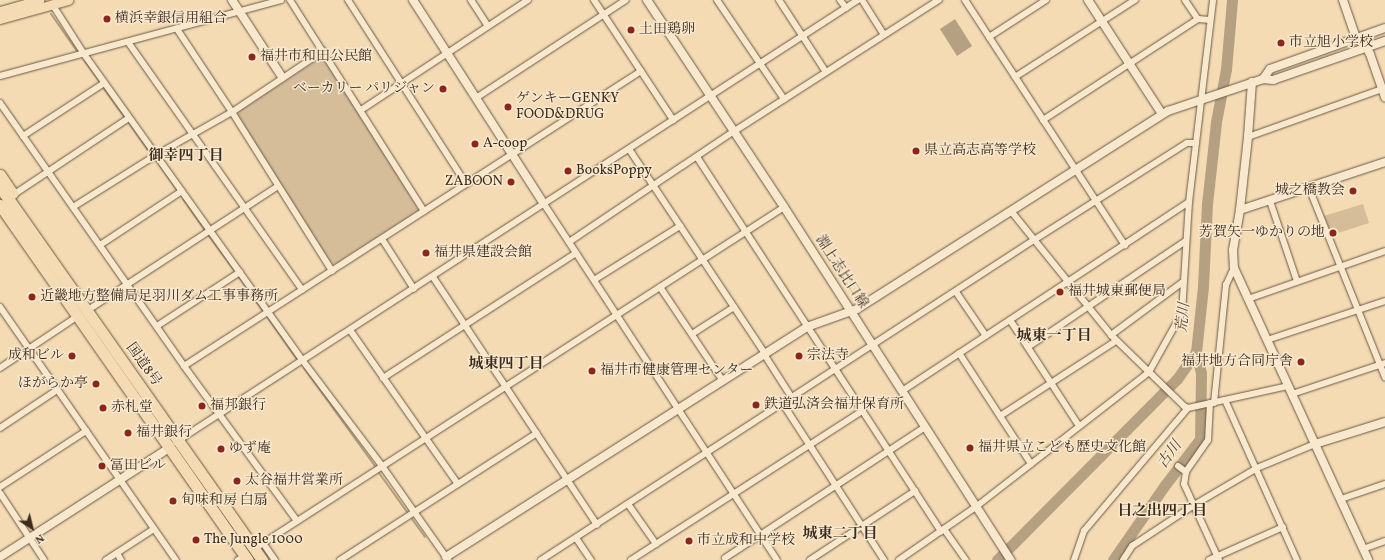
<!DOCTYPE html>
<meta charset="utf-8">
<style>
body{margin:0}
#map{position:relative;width:1385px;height:560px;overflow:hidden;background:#f4dbb3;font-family:Vollkorn,"Noto Serif JP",serif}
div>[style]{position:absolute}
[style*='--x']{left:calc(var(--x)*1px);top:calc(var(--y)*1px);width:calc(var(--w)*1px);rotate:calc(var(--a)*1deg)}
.green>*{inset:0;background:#d5bd9a}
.water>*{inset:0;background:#b5a081}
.stream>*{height:2px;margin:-1px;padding:0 1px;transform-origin:1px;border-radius:1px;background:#b5a081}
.river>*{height:11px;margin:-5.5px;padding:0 5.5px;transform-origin:5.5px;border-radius:5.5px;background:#b5a081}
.roads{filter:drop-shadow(0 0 1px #6a5844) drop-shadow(0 0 1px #6a5844)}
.street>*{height:6px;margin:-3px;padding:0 3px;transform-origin:3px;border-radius:3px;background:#f8e8ce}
.secondary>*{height:8px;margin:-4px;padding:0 4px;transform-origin:4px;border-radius:4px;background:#f8e8ce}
.primary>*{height:9px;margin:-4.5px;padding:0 4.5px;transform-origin:4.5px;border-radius:4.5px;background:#f4dbb3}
.highway>*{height:11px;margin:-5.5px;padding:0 5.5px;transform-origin:5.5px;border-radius:5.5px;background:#f4dbb3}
.dots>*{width:11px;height:11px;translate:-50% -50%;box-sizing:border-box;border:2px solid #f8e8ce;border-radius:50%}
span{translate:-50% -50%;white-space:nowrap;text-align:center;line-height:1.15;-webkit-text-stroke:3px #f8e8ce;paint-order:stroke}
.poi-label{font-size:14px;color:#3c2c1f}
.left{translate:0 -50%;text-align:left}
.right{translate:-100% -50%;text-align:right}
.street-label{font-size:14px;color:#3c2c1f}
.neighbourhood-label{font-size:15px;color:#3c2c1f;font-weight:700}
.water-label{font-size:15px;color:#5a4938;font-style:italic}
.north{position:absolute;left:12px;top:508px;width:40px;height:40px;-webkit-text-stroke:3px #f8e8ce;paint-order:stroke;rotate:145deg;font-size:11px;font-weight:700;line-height:16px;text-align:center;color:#3c2c1f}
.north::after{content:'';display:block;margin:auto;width:14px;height:18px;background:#3c2c1f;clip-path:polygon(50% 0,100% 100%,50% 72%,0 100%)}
</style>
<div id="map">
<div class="green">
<div style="clip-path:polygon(323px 56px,419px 210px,335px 264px,331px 263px,238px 116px,238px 112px)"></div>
<div style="clip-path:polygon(1363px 204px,1369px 223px,1332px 235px,1324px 216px)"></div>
</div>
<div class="water">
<div style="clip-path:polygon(955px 19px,972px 46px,957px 56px,940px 29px)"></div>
</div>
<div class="stream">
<div style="--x:51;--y:14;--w:45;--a:54.9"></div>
<div style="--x:84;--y:60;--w:27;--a:54"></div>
<div style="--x:104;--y:89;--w:34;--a:54"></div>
<div style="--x:129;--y:123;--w:38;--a:55"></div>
<div style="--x:156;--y:160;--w:39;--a:55"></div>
<div style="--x:183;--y:199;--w:38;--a:55"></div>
<div style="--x:209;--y:236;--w:42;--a:53.7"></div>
<div style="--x:239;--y:277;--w:42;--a:54.8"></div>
<div style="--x:268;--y:318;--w:49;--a:55"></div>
<div style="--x:304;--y:368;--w:121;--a:54.1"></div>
<div style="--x:379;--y:473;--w:48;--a:54.3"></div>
<div style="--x:412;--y:519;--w:22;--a:54"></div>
</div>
<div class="river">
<div style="--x:997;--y:560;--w:255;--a:-45.2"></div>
<div style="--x:1177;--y:379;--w:33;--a:-55"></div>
<div style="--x:1196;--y:352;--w:66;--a:-83.9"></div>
<div style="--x:1203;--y:286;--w:82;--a:-87.2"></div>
<div style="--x:1207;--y:204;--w:82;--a:-83.7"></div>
<div style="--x:1216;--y:122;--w:54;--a:-79.3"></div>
<div style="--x:1226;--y:69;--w:69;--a:-85"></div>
<div style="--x:1113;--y:560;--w:91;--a:-55.3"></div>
<div style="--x:1165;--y:485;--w:58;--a:-52.7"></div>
<div style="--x:1200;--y:439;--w:66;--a:-89.1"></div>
<div style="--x:1201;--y:373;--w:22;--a:-103"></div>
</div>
<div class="roads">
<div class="street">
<div style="--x:290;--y:0;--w:250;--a:57.6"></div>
<div style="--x:348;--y:0;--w:219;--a:57.3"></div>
<div style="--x:471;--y:0;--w:31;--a:57"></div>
<div style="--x:594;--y:0;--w:144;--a:56.6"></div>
<div style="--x:717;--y:0;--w:120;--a:55.9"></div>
<div style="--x:779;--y:0;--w:86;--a:56.9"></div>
<div style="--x:840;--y:0;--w:10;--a:53"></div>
<div style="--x:862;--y:0;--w:41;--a:57.8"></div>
<div style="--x:965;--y:0;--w:293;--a:56.9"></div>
<div style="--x:1185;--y:0;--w:23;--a:56"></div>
<div style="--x:1198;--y:19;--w:12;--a:5"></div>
<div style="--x:52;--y:4;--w:59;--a:57.4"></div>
<div style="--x:84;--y:54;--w:377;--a:54.5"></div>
<div style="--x:303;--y:361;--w:131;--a:53"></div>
<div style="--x:382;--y:466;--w:115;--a:54.9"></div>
<div style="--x:177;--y:29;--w:100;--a:56.5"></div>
<div style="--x:232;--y:112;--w:188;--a:57.8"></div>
<div style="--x:989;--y:37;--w:68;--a:-33"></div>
<div style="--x:128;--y:42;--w:303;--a:54.9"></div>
<div style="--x:0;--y:76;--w:291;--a:-15.1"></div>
<div style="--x:1015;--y:77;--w:143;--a:-32.7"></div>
<div style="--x:476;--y:98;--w:179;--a:-33.2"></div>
<div style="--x:0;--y:103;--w:321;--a:55"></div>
<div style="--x:184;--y:366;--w:192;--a:53.9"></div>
<div style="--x:361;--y:110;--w:200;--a:-33.4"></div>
<div style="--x:1043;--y:120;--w:185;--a:-33.1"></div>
<div style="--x:23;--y:136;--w:97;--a:-33.2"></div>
<div style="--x:1248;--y:137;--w:142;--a:-19.7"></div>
<div style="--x:629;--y:149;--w:246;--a:56.4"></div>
<div style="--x:697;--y:157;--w:447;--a:56.9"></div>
<div style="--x:1309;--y:188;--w:204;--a:68.1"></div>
<div style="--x:13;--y:195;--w:139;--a:-33.6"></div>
<div style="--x:1270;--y:201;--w:84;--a:71.4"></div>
<div style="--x:544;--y:204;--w:425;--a:56.8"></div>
<div style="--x:73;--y:207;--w:98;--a:-32.1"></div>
<div style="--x:156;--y:155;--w:87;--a:-29.5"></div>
<div style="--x:232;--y:112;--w:110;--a:-33.8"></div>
<div style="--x:1011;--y:211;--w:159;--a:51.1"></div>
<div style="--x:1111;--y:335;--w:102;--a:44.2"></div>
<div style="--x:1184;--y:406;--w:4;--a:27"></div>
<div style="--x:382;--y:239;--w:59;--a:57.4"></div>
<div style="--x:569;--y:242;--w:197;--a:-33.9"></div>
<div style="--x:733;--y:132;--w:245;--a:-32.7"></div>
<div style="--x:100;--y:245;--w:98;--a:-33.4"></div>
<div style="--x:433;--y:277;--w:297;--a:56.5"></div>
<div style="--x:594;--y:280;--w:102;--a:-32.1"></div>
<div style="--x:660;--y:287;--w:113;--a:56.2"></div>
<div style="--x:956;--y:292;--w:53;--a:55.7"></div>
<div style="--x:1248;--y:299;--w:145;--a:-19.3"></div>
<div style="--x:0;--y:307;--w:308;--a:55.2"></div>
<div style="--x:91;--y:308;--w:223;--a:-33.1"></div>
<div style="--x:1010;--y:320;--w:126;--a:56.9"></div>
<div style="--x:157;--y:326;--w:99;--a:-33"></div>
<div style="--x:350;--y:330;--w:188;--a:55"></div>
<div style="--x:692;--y:334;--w:50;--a:-32.7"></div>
<div style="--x:1111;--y:335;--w:89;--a:-36.4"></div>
<div style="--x:1267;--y:340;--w:124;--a:-18.3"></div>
<div style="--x:1028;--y:347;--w:190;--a:-33.9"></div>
<div style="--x:959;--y:353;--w:132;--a:57"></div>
<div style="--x:764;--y:354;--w:52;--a:57.5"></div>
<div style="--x:184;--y:366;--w:544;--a:-32.84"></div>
<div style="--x:0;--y:368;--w:87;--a:-33.7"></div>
<div style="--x:383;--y:378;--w:230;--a:-32.9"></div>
<div style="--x:902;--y:391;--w:344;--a:-33.4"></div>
<div style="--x:1292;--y:394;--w:98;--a:-18.4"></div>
<div style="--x:1225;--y:400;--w:175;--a:65.8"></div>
<div style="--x:1210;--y:403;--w:37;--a:93"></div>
<div style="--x:1208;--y:440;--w:39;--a:125"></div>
<div style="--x:1186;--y:472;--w:12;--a:99"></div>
<div style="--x:1184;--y:484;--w:84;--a:65.3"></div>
<div style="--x:1214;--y:403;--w:119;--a:-84.2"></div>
<div style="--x:1226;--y:285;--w:19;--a:-65"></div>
<div style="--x:783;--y:404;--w:186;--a:57.1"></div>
<div style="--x:1000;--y:416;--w:138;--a:-32.9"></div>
<div style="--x:0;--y:428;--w:69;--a:-33.7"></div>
<div style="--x:176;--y:442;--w:813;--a:-32.95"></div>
<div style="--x:1178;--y:466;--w:10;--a:37"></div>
<div style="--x:0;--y:487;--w:103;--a:-33.1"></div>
<div style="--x:0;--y:493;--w:80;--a:56.7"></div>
<div style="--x:1341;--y:499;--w:46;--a:-18.8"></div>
<div style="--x:628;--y:504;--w:49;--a:55"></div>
<div style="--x:944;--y:529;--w:38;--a:55"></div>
<div style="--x:576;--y:538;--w:27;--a:56"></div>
<div style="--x:263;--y:543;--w:21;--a:55"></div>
<div style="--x:254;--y:549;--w:631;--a:-32.83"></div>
<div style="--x:1363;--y:549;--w:23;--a:-20"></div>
<div style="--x:117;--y:553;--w:8;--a:60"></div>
<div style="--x:725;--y:558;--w:239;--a:-33.2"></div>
<div style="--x:106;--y:560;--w:57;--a:-32.9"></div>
<div style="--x:238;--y:560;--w:8;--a:-30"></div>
<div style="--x:340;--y:560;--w:234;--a:-32.8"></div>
<div style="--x:541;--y:560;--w:588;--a:-32.99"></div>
<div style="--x:1034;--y:240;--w:181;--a:-32.4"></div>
<div style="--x:1187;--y:143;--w:8;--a:0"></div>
<div style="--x:631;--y:560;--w:275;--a:-32.8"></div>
<div style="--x:810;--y:560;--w:126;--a:-33.3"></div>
<div style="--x:899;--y:560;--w:95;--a:-34.7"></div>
<div style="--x:977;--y:506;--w:218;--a:-37.9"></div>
<div style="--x:1149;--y:372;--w:68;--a:-60.8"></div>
<div style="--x:1182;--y:313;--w:111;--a:-86.4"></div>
<div style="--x:1189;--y:202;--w:203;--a:-83.2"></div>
<div style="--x:1074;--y:560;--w:31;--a:-71"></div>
<div style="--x:1084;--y:531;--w:161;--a:-49.8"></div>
<div style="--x:1188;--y:408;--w:102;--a:-12.4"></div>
<div style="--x:1123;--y:560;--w:17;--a:-57"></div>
<div style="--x:1132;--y:546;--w:74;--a:-33.5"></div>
<div style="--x:1194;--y:505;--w:73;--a:-30.4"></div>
<div style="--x:1257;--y:468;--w:63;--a:-22.5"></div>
<div style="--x:1209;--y:560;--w:81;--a:-24"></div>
</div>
<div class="secondary">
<div style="--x:232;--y:0;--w:92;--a:57"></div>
<div style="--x:413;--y:0;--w:242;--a:57.3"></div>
<div style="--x:647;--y:0;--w:248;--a:56.5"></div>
<div style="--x:784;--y:207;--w:420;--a:57.3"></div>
<div style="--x:1088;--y:0;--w:136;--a:57"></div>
<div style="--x:1343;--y:0;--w:40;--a:71.1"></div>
<div style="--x:1356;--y:38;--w:11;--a:38"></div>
<div style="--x:1365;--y:45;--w:10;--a:61"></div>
<div style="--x:1370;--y:54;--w:46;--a:70.8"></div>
<div style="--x:1263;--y:79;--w:12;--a:-55"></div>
<div style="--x:1270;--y:69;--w:122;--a:-19.6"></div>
<div style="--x:1252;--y:82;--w:55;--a:94.2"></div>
<div style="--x:1248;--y:137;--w:73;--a:96.3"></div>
<div style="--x:1240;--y:210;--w:41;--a:99.9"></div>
<div style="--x:1233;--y:250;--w:18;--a:87"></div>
<div style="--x:1234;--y:268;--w:321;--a:65.3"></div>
<div style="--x:1240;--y:210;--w:153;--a:-18.3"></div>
<div style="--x:1315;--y:444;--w:73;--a:-17.4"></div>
<div style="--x:0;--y:557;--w:201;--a:-32.8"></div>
<div style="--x:446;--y:557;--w:428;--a:-32.5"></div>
<div style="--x:807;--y:327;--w:53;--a:-19.8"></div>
<div style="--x:857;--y:309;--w:369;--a:-32.5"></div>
<div style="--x:1168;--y:111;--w:100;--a:-18.6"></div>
<div style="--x:1263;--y:79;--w:10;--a:6"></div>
<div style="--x:1273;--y:80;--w:119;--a:-19.2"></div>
</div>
<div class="primary">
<div style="--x:0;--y:11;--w:41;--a:-15.8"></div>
<div style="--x:0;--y:19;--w:71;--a:-15.6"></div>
</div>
<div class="highway">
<div style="--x:0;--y:175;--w:22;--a:56"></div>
<div style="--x:0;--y:187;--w:456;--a:54.9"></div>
<div style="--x:0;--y:205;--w:433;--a:55.1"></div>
</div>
</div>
<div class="dots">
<div style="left:107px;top:19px;background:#8f2418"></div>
<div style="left:631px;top:30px;background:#8f2418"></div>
<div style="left:1281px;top:43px;background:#8f2418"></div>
<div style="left:252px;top:57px;background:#8f2418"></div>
<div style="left:443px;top:89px;background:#8f2418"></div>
<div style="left:508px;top:107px;background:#8f2418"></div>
<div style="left:475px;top:144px;background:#8f2418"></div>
<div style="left:916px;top:151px;background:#8f2418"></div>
<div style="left:568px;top:171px;background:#8f2418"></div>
<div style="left:511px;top:182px;background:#8f2418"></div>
<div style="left:1353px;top:191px;background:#8f2418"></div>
<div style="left:1333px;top:233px;background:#8f2418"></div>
<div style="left:426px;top:253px;background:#8f2418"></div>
<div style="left:1060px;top:292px;background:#8f2418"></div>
<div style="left:32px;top:297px;background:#8f2418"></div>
<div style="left:72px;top:356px;background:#8f2418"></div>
<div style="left:799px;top:356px;background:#8f2418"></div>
<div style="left:1301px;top:362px;background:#8f2418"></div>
<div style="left:592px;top:371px;background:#8f2418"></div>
<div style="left:96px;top:384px;background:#8f2418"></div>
<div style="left:756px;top:405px;background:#8f2418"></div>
<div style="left:202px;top:406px;background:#8f2418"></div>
<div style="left:103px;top:408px;background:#8f2418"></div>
<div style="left:128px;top:433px;background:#8f2418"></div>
<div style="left:970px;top:448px;background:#8f2418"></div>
<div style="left:221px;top:449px;background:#8f2418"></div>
<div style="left:102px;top:466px;background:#8f2418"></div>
<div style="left:237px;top:481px;background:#8f2418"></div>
<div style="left:173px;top:501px;background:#8f2418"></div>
<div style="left:196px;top:540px;background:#8f2418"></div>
<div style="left:689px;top:541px;background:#8f2418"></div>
</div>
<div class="poi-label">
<span class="left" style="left:115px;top:19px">横浜幸銀信用組合</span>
<span class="left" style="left:639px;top:30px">土田鶏卵</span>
<span class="left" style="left:1289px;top:43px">市立旭小学校</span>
<span class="left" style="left:260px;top:57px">福井市和田公民館</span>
<span class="right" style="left:435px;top:89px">ベーカリー パリジャン</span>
<span class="left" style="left:516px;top:107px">ゲンキーGENKY<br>FOOD&amp;DRUG</span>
<span class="left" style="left:483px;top:144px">A-coop</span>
<span class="left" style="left:924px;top:151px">県立高志高等学校</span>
<span class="left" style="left:576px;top:171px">BooksPoppy</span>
<span class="right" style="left:503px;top:182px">ZABOON</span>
<span class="right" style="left:1345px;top:191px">城之橋教会</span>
<span class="right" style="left:1325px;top:233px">芳賀矢一ゆかりの地</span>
<span class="left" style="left:434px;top:253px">福井県建設会館</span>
<span class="left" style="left:1068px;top:292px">福井城東郵便局</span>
<span class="left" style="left:40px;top:297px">近畿地方整備局足羽川ダム工事事務所</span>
<span class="right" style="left:64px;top:356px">成和ビル</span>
<span class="left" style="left:807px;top:356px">宗法寺</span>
<span class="right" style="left:1293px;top:362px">福井地方合同庁舎</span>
<span class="left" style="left:600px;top:371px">福井市健康管理センター</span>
<span class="right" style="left:88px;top:384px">ほがらか亭</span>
<span class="left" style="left:764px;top:405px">鉄道弘済会福井保育所</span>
<span class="left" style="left:210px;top:406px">福邦銀行</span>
<span class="left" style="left:111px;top:408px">赤札堂</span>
<span class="left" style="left:136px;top:433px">福井銀行</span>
<span class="left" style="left:978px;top:448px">福井県立こども歴史文化館</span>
<span class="left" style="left:229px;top:449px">ゆず庵</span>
<span class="left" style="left:110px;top:466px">冨田ビル</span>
<span class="left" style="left:245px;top:481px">太谷福井営業所</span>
<span class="left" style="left:181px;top:501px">旬味和房 白扇</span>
<span class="left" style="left:204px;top:540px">The Jungle 1000</span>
<span class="left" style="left:697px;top:541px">市立成和中学校</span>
</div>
<div class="street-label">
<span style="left:841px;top:272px;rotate:57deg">淵上志比口線</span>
<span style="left:143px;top:365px;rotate:54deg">国道8号</span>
</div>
<div class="neighbourhood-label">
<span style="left:186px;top:157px">御幸四丁目</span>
<span style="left:1054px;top:337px">城東一丁目</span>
<span style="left:506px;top:365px">城東四丁目</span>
<span style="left:1162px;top:512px">日之出四丁目</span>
<span style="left:840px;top:535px">城東二丁目</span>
</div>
<div class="water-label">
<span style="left:1184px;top:318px;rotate:-84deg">荒川</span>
<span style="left:1170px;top:455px;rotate:-54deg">古川</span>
</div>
<div class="north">N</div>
</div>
